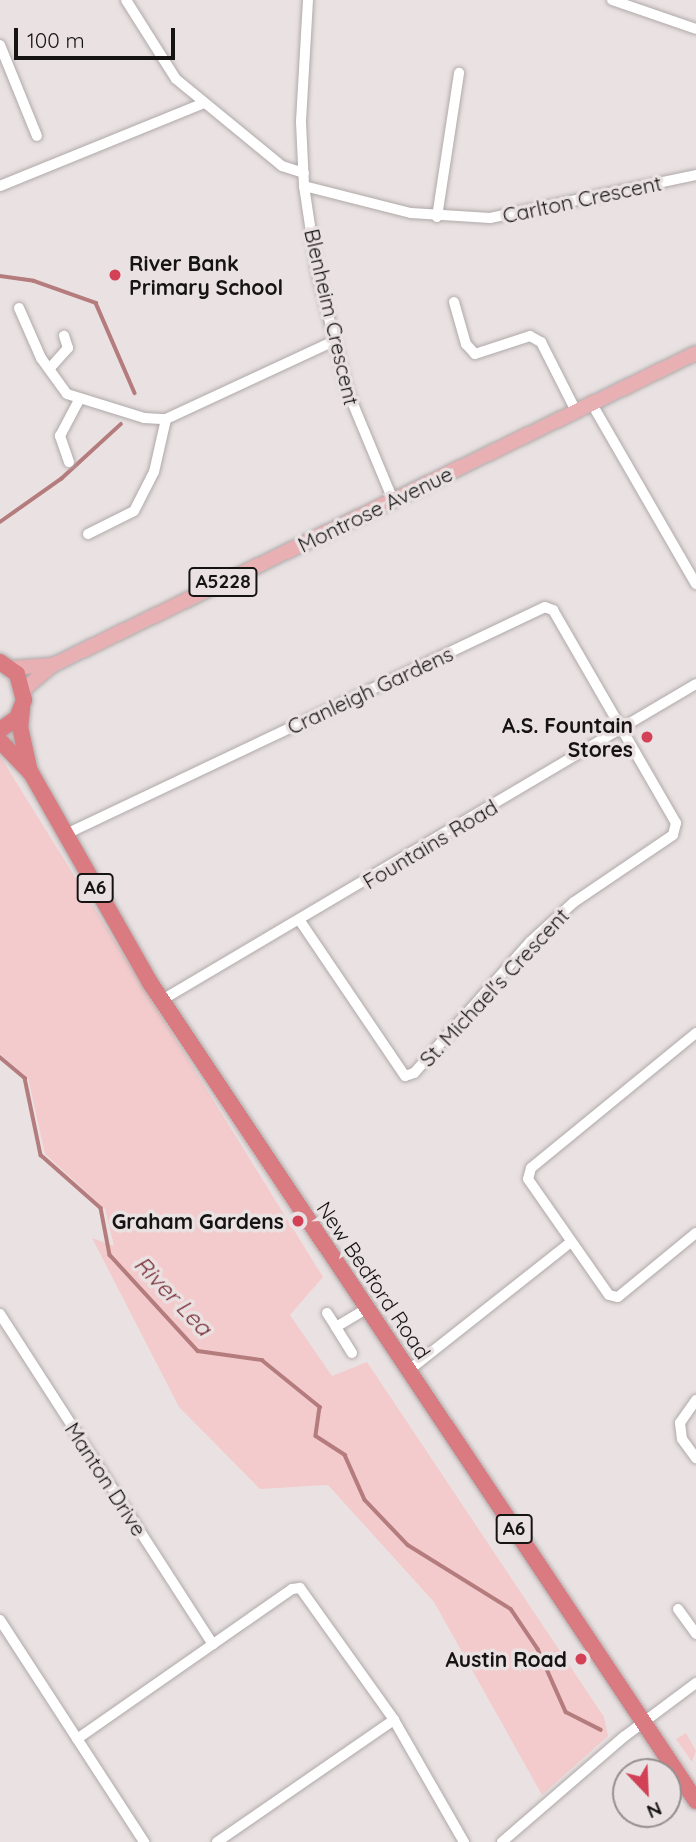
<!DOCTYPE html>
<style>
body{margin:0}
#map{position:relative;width:696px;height:1842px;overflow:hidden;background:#eae2e2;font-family:Quicksand,sans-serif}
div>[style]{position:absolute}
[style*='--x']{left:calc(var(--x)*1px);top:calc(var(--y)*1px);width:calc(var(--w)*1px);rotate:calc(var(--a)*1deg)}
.green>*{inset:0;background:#f3cbcc}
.stream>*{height:3.5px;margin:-1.75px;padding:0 1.75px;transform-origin:1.75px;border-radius:1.75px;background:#b57c7e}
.roads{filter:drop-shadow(0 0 2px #b0a9a9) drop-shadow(0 0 2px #b0a9a9)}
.minor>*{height:10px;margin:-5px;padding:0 5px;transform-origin:5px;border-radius:5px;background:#fff}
.major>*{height:14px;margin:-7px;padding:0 7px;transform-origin:7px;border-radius:7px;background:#e8b0b3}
.highway>*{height:16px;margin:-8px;padding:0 8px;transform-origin:8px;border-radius:8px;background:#d97b81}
.dots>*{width:19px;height:19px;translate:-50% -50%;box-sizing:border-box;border:4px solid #eae2e2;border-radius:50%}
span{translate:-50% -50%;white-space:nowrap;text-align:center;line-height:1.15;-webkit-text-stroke:7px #eae2e2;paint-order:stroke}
.shield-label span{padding:2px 5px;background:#eae2e2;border:2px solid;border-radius:5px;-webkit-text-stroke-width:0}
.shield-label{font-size:19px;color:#161313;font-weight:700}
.street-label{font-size:21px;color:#161313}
.poi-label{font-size:21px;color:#161313;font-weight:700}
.left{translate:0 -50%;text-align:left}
.right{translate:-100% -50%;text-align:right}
.water-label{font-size:23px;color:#752c34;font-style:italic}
.north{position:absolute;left:612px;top:1758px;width:70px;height:70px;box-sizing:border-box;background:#eae2e2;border:2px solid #958f8f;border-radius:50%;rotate:157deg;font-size:19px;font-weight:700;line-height:28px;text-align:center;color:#161313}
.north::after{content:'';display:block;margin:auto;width:24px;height:32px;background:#d24156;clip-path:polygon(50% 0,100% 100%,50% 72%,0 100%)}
.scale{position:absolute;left:14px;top:28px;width:161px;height:32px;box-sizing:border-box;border:4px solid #161313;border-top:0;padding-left:9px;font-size:21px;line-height:24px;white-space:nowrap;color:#161313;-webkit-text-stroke:5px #eae2e2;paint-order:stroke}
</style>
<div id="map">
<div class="green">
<div style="clip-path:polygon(0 756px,323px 1277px,290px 1315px,332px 1376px,367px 1362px,604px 1717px,608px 1736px,542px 1795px,434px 1602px,328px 1485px,260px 1489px,179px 1407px,92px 1238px,114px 1246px,105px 1209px,45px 1154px,28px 1078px,0 1054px)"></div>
<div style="clip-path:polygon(686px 1733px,696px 1751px,692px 1762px,676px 1739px)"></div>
</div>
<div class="stream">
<div style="--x:0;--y:276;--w:34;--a:8"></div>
<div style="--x:34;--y:281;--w:66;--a:19.5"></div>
<div style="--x:96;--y:303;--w:98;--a:66.6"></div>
<div style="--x:0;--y:522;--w:75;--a:-35.2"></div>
<div style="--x:61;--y:479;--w:81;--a:-42.5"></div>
<div style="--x:0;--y:1057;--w:33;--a:40"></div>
<div style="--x:25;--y:1078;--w:79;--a:78.3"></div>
<div style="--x:41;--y:1155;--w:80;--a:41.5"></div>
<div style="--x:101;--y:1208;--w:48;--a:79.2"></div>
<div style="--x:110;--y:1255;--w:130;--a:47.5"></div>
<div style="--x:198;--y:1351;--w:65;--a:8"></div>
<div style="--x:262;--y:1360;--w:75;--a:39"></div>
<div style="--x:320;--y:1407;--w:29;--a:98"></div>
<div style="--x:316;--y:1436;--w:35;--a:33"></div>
<div style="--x:345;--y:1455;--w:49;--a:66"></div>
<div style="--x:365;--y:1500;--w:62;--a:46.3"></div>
<div style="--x:408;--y:1545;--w:121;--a:31.9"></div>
<div style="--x:511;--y:1609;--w:48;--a:56"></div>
<div style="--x:538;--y:1649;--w:69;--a:66"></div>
<div style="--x:566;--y:1712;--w:39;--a:27"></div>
</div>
<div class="roads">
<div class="minor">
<div style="--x:126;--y:0;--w:93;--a:57.7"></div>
<div style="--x:176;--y:79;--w:137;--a:39.4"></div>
<div style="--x:282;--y:166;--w:23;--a:18"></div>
<div style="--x:308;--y:0;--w:122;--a:93.3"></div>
<div style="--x:301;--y:122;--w:64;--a:87.3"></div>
<div style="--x:304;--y:186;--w:87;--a:81.4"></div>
<div style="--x:317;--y:272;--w:124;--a:75.5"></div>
<div style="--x:348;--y:392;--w:117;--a:67.4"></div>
<div style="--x:612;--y:0;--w:89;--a:19"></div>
<div style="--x:0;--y:45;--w:98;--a:67.9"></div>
<div style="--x:0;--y:186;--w:218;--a:-22.1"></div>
<div style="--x:304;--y:186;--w:110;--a:14.2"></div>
<div style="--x:411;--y:213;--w:79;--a:3.6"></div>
<div style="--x:490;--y:218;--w:210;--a:-11.8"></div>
<div style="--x:437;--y:217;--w:146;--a:-81.3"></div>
<div style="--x:454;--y:302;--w:44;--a:74.1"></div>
<div style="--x:466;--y:344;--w:13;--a:48"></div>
<div style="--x:475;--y:354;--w:58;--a:-18.1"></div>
<div style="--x:530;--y:336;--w:13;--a:29"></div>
<div style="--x:541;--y:342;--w:77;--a:63.1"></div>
<div style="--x:19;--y:308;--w:55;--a:66.3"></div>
<div style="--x:41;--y:358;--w:44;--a:54.2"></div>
<div style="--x:67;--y:394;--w:81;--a:17.3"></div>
<div style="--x:144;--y:418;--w:22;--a:3"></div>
<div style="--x:50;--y:368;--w:27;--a:-48"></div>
<div style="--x:68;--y:348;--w:13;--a:-108"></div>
<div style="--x:592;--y:404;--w:208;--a:60"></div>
<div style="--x:69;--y:462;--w:28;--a:-109"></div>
<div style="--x:60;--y:436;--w:41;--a:-62.2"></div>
<div style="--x:88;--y:534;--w:51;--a:-26.6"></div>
<div style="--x:134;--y:511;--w:44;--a:-62.9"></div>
<div style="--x:154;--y:472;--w:54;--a:-77.2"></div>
<div style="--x:166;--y:419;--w:185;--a:-24.9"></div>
<div style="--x:64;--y:835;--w:532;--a:-25.36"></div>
<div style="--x:545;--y:607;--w:9;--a:21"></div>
<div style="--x:553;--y:610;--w:246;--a:60"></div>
<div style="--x:676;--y:823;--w:12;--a:104"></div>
<div style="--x:673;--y:835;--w:120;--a:145.9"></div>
<div style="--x:574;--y:902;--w:59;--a:137.7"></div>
<div style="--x:530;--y:942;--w:175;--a:131.5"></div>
<div style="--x:414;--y:1073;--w:9;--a:162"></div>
<div style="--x:405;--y:1076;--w:187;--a:-124.1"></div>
<div style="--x:162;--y:1000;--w:620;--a:-30.62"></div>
<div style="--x:696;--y:1033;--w:213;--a:140.7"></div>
<div style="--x:531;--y:1168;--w:11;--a:105"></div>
<div style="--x:528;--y:1179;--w:141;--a:55.1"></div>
<div style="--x:609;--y:1295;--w:9;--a:13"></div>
<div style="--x:618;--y:1297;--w:101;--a:-39.4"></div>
<div style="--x:327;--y:1313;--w:17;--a:57"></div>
<div style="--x:0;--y:1314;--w:393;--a:57.2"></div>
<div style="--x:352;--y:1353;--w:31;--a:-122"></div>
<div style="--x:336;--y:1327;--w:37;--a:-31"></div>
<div style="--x:409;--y:1370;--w:205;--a:-38.3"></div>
<div style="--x:696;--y:1400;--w:28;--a:125"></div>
<div style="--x:680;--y:1423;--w:16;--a:83"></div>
<div style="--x:682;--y:1439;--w:24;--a:54"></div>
<div style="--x:678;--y:1609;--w:31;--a:54"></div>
<div style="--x:0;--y:1620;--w:265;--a:57"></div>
<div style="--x:77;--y:1739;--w:262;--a:-34.9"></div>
<div style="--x:292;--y:1589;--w:8;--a:-7"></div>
<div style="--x:300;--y:1588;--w:162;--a:54.5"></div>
<div style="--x:394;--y:1720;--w:141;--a:60.2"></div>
<div style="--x:217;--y:1842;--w:215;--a:-34.6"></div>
<div style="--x:502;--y:1842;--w:162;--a:-40.8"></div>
<div style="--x:625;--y:1736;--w:89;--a:-36.7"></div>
</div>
<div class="major">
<div style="--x:11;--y:668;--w:41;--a:-4.2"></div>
<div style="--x:23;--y:690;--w:39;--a:-40"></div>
<div style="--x:53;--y:665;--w:715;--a:-25.88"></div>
</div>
<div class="highway">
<div style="--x:0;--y:662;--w:21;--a:35"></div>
<div style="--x:17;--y:674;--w:27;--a:75"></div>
<div style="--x:24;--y:700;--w:19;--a:111"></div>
<div style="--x:17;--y:718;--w:21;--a:145"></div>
<div style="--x:22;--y:709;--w:18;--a:96"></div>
<div style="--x:20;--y:727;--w:46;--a:77.5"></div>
<div style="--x:0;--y:741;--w:45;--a:45.9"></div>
<div style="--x:31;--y:773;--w:243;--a:60.4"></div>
<div style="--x:151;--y:984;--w:982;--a:56.29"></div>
</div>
</div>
<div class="dots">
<div style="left:115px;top:275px;background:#d24156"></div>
<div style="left:647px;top:737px;background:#d24156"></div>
<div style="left:298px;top:1221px;background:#d24156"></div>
<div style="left:581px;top:1659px;background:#d24156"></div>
</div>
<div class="shield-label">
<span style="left:223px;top:582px">A5228</span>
<span style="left:95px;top:888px">A6</span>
<span style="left:514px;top:1529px">A6</span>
</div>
<div class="street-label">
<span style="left:582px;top:199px;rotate:-12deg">Carlton Crescent</span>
<span style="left:332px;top:317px;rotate:77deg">Blenheim Crescent</span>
<span style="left:375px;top:509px;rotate:-26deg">Montrose Avenue</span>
<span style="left:370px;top:690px;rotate:-25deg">Cranleigh Gardens</span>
<span style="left:430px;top:844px;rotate:-31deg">Fountains Road</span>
<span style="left:494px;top:987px;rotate:-47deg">St. Michael's Crescent</span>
<span style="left:374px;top:1280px;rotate:56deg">New Bedford Road</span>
<span style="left:106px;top:1479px;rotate:57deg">Manton Drive</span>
</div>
<div class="poi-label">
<span class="left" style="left:129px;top:275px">River Bank<br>Primary School</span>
<span class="right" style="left:633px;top:737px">A.S. Fountain<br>Stores</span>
<span class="right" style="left:284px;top:1221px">Graham Gardens</span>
<span class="right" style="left:567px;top:1659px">Austin Road</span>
</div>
<div class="water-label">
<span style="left:173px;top:1296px;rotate:46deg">River Lea</span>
</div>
<div class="north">N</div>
<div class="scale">100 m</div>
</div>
